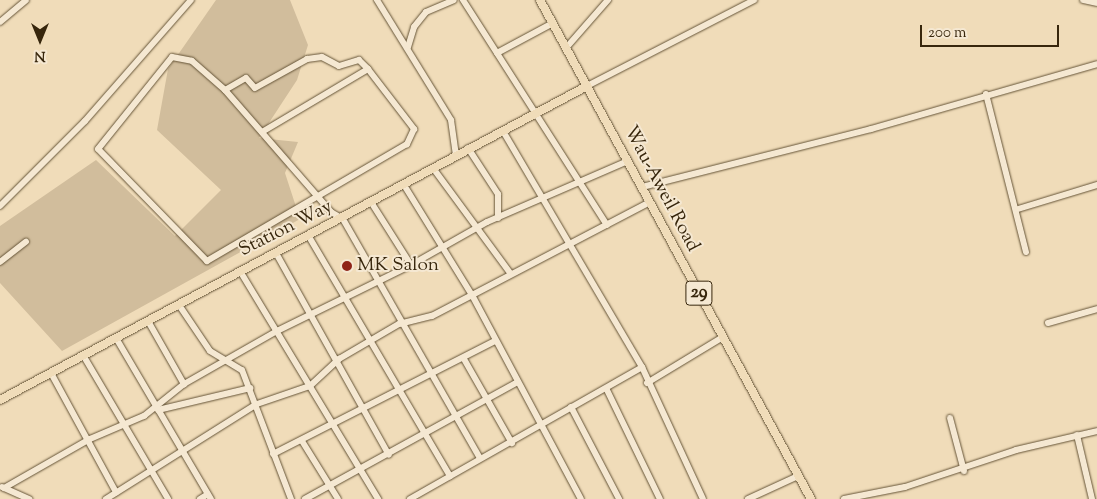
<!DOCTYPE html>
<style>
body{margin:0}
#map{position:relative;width:1097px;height:499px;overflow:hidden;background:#f0dcb9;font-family:"Sorts Mill Goudy",serif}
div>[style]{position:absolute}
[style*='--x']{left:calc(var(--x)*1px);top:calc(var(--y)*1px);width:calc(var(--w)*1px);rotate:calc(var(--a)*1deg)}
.green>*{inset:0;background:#d1bd9c}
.roads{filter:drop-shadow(0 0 1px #655437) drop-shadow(0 0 1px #655437)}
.minor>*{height:6px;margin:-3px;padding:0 3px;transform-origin:3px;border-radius:3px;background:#f5e8d2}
.major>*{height:8px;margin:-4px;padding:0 4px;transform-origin:4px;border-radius:4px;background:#f0dcb9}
.dots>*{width:14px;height:14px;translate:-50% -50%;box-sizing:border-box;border:2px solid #f5e8d2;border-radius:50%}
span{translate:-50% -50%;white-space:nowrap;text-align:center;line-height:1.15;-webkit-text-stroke:4px #f5e8d2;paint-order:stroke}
.shield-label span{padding:1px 4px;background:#f5e8d2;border:1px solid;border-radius:4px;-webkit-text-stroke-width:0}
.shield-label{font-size:18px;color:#37260c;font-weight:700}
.street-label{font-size:19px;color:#37260c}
.poi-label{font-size:19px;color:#37260c}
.left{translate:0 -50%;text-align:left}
.north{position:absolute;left:15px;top:15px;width:50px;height:50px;-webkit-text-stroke:4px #f5e8d2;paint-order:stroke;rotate:180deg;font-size:14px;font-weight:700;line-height:20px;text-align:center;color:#37260c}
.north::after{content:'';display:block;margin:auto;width:18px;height:22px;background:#37260c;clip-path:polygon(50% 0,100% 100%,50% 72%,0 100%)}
.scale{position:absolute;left:920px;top:25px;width:139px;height:22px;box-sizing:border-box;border:2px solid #37260c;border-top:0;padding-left:6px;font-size:15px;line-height:18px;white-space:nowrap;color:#37260c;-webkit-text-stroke:4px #f5e8d2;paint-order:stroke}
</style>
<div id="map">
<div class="green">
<div style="clip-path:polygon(216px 0,290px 0,308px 45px,297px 80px,259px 138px,298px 142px,285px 173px,300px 219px,62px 351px,0 283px,0 226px,96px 160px,175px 236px,221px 190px,157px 130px,168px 69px)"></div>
</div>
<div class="roads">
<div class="minor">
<div style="--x:377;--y:0;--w:141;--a:58.3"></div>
<div style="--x:451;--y:120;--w:35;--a:82"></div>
<div style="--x:463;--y:0;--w:267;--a:57.4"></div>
<div style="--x:1083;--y:0;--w:14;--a:12"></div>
<div style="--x:0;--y:22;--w:34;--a:-40"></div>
<div style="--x:408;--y:47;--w:21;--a:-73"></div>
<div style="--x:414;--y:27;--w:19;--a:-51"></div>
<div style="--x:426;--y:12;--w:30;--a:-23"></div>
<div style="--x:566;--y:48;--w:64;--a:-48.8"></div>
<div style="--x:497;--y:53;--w:64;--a:-28.2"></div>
<div style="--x:587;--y:86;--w:188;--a:-27.2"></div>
<div style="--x:225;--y:90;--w:162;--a:49"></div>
<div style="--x:331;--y:212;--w:14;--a:30"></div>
<div style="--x:343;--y:219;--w:275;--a:60.2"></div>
<div style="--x:986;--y:94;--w:163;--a:75.8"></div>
<div style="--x:503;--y:131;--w:274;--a:59.5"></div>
<div style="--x:642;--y:367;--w:145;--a:65.2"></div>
<div style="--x:262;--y:132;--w:123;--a:-30.7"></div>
<div style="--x:368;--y:69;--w:76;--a:52.5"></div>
<div style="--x:414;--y:129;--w:17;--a:115"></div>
<div style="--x:407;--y:144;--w:232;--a:149.7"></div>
<div style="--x:207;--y:261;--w:156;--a:-134.2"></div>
<div style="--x:98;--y:149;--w:118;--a:-51.2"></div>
<div style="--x:172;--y:57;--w:20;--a:11"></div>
<div style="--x:192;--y:61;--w:44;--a:41.3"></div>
<div style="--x:225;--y:90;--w:24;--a:-30"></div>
<div style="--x:246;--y:78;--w:13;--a:48"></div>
<div style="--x:255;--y:88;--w:60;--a:-29.1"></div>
<div style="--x:307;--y:59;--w:15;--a:-8"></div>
<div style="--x:322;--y:57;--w:19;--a:28"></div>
<div style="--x:339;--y:66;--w:21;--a:-17"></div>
<div style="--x:359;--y:60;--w:13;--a:45"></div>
<div style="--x:468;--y:148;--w:55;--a:56.9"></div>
<div style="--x:498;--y:194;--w:24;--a:90"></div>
<div style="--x:433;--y:168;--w:130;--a:53.7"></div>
<div style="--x:404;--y:185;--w:129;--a:58.3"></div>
<div style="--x:472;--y:295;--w:231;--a:61.9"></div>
<div style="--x:642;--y:187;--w:236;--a:-14.2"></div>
<div style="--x:871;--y:129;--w:235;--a:-16"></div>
<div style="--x:371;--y:202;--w:75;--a:57.6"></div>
<div style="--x:0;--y:206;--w:120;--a:-45"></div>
<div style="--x:85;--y:121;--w:161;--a:-48.8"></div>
<div style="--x:1018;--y:209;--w:83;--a:-16.9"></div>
<div style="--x:308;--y:235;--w:280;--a:59.5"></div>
<div style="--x:276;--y:253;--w:231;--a:60.8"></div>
<div style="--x:0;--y:262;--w:33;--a:-38"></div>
<div style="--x:240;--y:271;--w:267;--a:58.8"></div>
<div style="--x:179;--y:305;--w:55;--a:56"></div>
<div style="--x:210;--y:351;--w:37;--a:31"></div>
<div style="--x:242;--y:370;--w:138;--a:69.2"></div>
<div style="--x:148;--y:321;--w:73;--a:60.3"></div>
<div style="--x:1048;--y:323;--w:51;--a:-15.9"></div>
<div style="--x:116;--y:338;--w:187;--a:59.5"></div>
<div style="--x:83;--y:355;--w:167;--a:59.4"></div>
<div style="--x:464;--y:359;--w:97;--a:60.3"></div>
<div style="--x:51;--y:373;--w:136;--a:61.4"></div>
<div style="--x:647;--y:383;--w:89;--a:-31.2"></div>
<div style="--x:607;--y:390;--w:121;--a:64.1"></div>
<div style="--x:571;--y:407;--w:104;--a:62.4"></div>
<div style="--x:158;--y:410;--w:95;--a:-13.4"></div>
<div style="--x:950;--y:418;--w:55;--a:75.2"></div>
<div style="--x:1077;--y:435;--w:66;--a:76.8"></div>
<div style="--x:302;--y:441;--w:68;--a:58.2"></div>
<div style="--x:273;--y:454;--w:249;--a:-27"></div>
<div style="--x:2;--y:487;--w:30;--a:24"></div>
<div style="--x:4;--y:488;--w:99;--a:-29.7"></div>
<div style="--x:90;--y:439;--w:59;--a:-23.1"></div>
<div style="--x:144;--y:416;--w:51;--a:-38.7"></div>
<div style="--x:184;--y:384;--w:107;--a:-29.7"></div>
<div style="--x:277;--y:331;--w:149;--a:-26.2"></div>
<div style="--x:411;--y:265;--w:87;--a:-29.5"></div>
<div style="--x:487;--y:222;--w:154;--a:-23.4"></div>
<div style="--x:106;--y:499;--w:178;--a:-32.2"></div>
<div style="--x:257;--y:404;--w:56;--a:-18.8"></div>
<div style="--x:310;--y:386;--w:40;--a:-43"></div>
<div style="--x:339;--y:359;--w:69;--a:-30.3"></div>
<div style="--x:399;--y:324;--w:34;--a:-14"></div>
<div style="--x:432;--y:316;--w:246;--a:-27.6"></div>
<div style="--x:200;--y:499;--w:9;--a:-32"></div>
<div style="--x:305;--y:499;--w:243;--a:-28.8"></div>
<div style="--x:410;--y:499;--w:267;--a:-29.6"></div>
<div style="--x:748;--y:499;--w:55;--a:-24.7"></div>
<div style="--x:844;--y:499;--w:62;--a:-11.1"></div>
<div style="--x:905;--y:487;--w:117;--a:-18.4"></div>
<div style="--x:1016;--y:450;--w:83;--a:-13.2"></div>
</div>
<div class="major">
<div style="--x:540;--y:0;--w:568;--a:61.49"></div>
<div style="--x:0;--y:400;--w:666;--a:-28.14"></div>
</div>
</div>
<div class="dots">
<div style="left:347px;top:266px;background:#8f2418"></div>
</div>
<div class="shield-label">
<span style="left:699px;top:293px">29</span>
</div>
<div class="street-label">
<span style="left:661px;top:189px;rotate:62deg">Wau-Aweil Road</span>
<span style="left:286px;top:229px;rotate:-27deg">Station Way</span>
</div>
<div class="poi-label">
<span class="left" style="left:357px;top:266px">MK Salon</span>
</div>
<div class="north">N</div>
<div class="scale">200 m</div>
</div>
